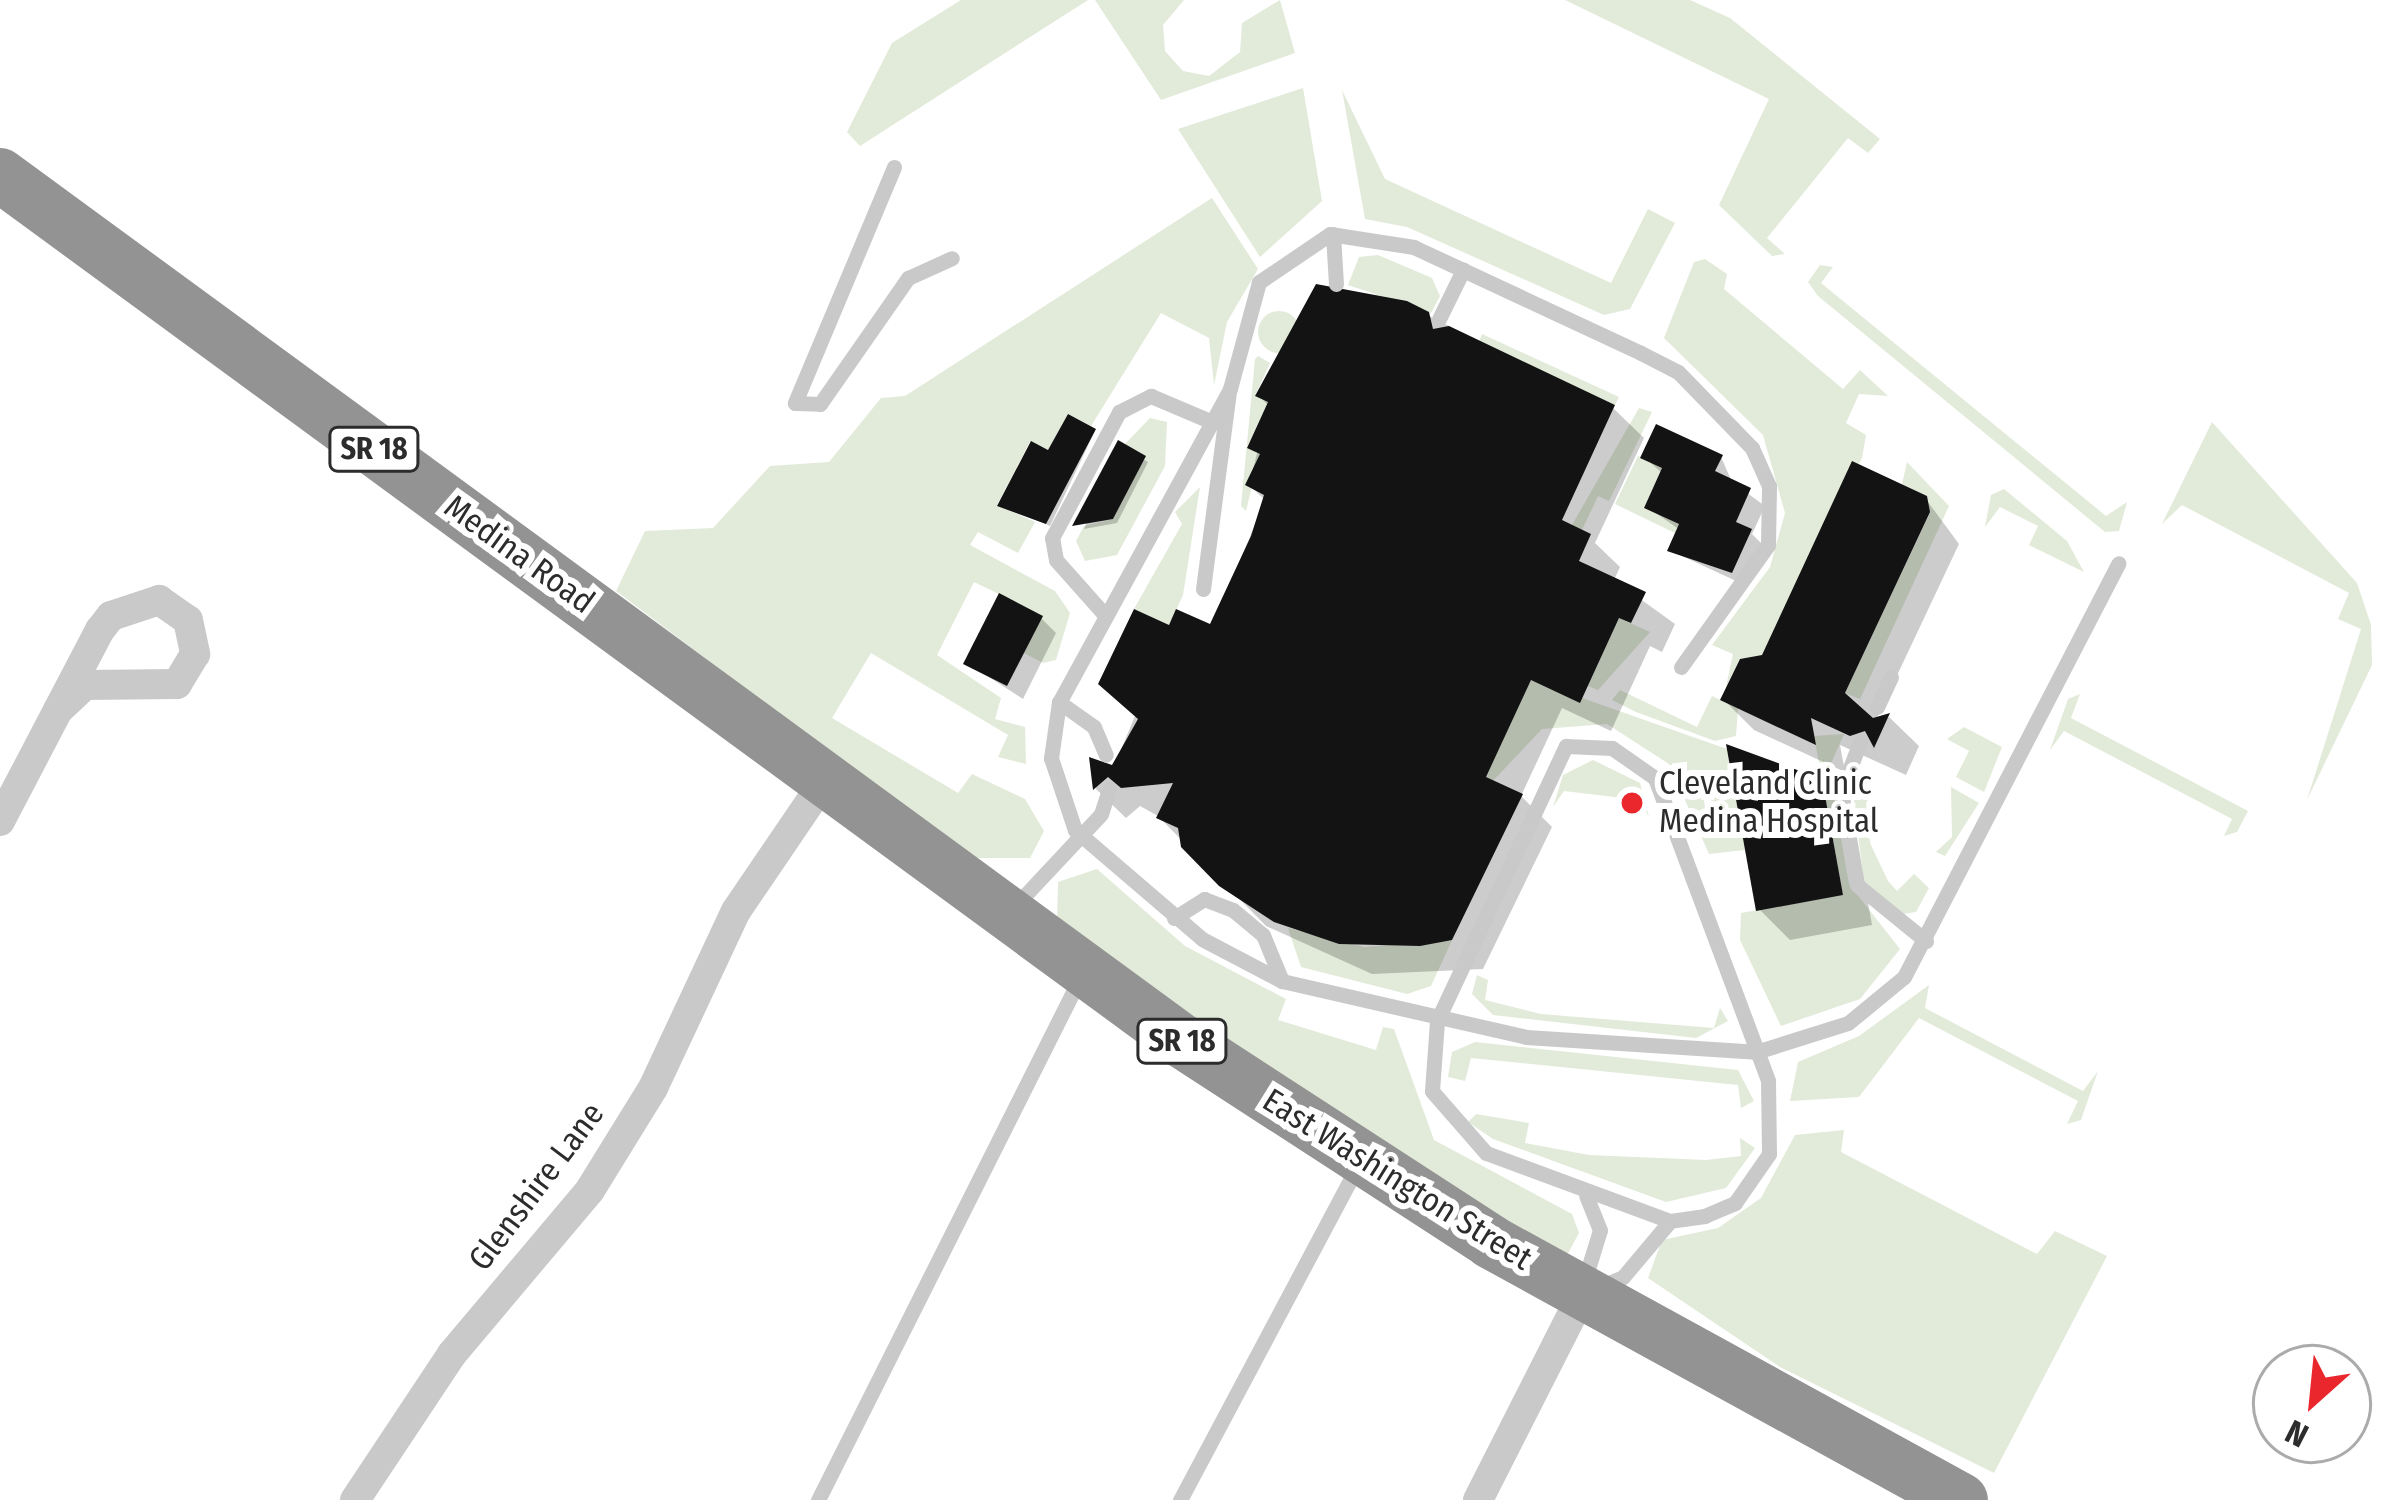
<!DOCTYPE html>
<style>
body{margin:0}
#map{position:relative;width:2408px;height:1500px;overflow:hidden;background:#fff;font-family:"Fira Sans Condensed",sans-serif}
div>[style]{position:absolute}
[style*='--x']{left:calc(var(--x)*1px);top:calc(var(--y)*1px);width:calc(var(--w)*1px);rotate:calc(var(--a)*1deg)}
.green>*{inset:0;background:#e2ebd9}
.round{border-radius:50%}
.shadow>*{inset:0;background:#0003}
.building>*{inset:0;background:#131313}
.lane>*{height:15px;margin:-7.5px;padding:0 7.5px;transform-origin:7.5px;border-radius:7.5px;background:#c9c9c9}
.street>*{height:30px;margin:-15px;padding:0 15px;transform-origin:15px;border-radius:15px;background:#c9c9c9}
.highway>*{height:54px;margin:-27px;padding:0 27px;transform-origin:27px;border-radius:27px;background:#939393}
.dots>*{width:33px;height:33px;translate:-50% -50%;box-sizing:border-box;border:6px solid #fff;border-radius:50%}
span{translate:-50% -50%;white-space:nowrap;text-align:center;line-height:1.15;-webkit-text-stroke:12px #fff;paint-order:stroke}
.shield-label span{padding:3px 9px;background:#fff;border:3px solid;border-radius:9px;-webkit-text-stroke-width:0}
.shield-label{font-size:30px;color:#2c2c2c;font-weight:700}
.street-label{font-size:33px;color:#2c2c2c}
.poi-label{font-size:33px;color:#2c2c2c}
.left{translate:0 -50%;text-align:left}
.north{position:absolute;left:2252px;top:1344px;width:120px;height:120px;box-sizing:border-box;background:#fff;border:3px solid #ababab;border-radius:50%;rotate:207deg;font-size:33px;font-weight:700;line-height:48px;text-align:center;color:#2c2c2c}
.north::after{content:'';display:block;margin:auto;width:42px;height:54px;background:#ea272d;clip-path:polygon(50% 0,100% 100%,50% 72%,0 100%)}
</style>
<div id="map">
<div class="green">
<div style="clip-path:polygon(961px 0,1088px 0,860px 146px,847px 132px,892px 43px)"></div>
<div style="clip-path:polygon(1095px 0,1184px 0,1163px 25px,1165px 51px,1183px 71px,1209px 76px,1240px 52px,1242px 23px,1280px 0,1295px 53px,1161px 100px)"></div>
<div style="clip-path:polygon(1565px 0,1690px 0,1730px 18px,1880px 139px,1868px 153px,1848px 138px,1767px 238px,1785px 254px,1772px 256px,1719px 205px,1769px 99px)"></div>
<div style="clip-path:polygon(1303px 88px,1322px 201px,1260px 257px,1178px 129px)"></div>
<div style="clip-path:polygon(1342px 90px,1385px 179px,1611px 283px,1648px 209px,1675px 223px,1630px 309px,1604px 315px,1407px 227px,1365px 219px)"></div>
<div style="clip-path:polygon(1212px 198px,1258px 269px,1227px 322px,1214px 385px,1209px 338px,1161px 313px,1091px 426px,1068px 414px,1048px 450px,1030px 442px,997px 505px,1035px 522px,1018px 553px,978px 532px,970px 545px,1055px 591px,1070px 613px,1056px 660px,1043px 663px,1024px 653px,1042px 615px,974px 582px,937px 655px,1001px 698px,995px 719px,1025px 727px,1026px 764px,998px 757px,1008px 735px,871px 653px,832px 718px,958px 793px,972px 774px,1025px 799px,1044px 831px,1030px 858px,971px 858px,616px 591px,645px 531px,713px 528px,770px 466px,829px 462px,881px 398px,905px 396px)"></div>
<div style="clip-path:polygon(1378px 255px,1432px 278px,1440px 296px,1431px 313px,1348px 285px,1359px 257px)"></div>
<div style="clip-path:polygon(1705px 259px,1727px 274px,1724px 289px,1843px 389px,1860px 370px,1888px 396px,1859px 394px,1846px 423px,1866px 435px,1862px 458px,1762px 655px,1740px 659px,1726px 687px,1733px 654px,1712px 645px,1770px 567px,1785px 513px,1763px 435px,1664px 338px,1694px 262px)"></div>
<div style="clip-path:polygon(1820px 265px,1833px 267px,1821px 283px,2106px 516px,2127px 502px,2119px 531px,2105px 532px,1818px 296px,1808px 282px)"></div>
<div class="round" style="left:1258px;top:311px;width:42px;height:42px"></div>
<div style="clip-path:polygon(1482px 334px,1619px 397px,1615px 405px,1478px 344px)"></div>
<div style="clip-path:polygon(1258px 356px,1270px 363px,1255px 396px,1268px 402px,1247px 447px,1260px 454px,1246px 511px,1241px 506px,1255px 359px)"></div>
<div style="clip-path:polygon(1639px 408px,1652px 412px,1609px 501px,1598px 496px,1582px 530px,1572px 525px)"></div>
<div style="clip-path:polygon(1150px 418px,1167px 422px,1165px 466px,1117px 555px,1085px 561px,1076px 541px,1084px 526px,1113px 519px,1146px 456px,1125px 444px)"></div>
<div style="clip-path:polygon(2212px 422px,2357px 583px,2371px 625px,2372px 665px,2307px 800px,2361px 629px,2338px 619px,2349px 593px,2182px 505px,2162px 524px)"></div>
<div style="clip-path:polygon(1638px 456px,1662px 468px,1644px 508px,1679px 524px,1675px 533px,1615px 504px)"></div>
<div style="clip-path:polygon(1907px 462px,1949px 506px,1860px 699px,1845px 693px,1930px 513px,1926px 496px,1902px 484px)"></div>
<div style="clip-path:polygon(1200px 487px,1183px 595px,1169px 625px,1134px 609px,1182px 524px,1175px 512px)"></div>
<div style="clip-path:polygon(2004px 489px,2067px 541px,2084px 572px,2029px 545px,2038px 526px,2000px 507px,1985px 527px,1991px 495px)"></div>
<div style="clip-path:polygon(1619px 618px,1650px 632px,1598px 690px,1588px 686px)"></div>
<div style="clip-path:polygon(1531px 680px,1727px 749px,1745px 850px,1709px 854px,1669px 764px,1607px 724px,1542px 729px,1492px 782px,1477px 776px)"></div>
<div style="clip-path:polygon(1620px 690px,1697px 727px,1712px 696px,1738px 708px,1736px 736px,1715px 741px,1636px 712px,1612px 700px)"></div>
<div style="clip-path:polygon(2080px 694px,2071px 718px,2248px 811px,2237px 832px,2224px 836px,2232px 819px,2064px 731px,2050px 750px,2068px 699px)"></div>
<div style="clip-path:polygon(1964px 727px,2002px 747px,1984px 792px,1956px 777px,1969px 751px,1947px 739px)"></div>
<div style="clip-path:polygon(1844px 734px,1829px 768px,1849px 884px,1900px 949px,1860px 999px,1781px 1026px,1740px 940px,1741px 913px,1843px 895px,1814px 736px)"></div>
<div style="clip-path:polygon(1593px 760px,1640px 783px,1649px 817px,1640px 800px,1564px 791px,1553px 807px,1563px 775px)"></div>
<div style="clip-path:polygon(1852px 784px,1867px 789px,1870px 843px,1888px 881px,1897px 891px,1914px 874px,1929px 888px,1916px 912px,1896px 915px,1864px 883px)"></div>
<div style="clip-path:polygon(1951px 787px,1979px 803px,1945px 856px,1936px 852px,1952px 837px)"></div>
<div style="clip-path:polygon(1097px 869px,1185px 946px,1286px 999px,1278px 1020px,1376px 1050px,1383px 1027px,1394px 1029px,1434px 1140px,1572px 1214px,1579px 1233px,1566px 1257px,1457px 1201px,1057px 923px,1058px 882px)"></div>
<div style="clip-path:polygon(1288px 928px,1364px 947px,1452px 940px,1431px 986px,1407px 994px,1301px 967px)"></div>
<div style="clip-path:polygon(1477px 975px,1488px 980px,1485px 1000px,1541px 1014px,1714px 1028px,1720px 1008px,1728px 1021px,1696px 1038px,1493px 1015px,1472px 994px)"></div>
<div style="clip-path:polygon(1929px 985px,1925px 1008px,2083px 1091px,2098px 1071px,2081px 1120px,2067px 1124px,2078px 1101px,1919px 1018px,1859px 1097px,1790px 1101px,1798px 1062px,1859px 1036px)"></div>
<div style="clip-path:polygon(1475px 1042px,1738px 1070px,1754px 1101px,1741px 1108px,1738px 1085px,1471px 1058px,1465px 1081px,1448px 1077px,1452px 1052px)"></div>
<div style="clip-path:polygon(1476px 1114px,1529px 1123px,1525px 1143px,1589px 1155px,1706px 1160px,1741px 1156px,1740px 1138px,1755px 1148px,1726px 1188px,1666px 1202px,1493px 1139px,1468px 1122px)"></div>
<div style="clip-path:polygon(1844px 1130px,1841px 1152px,2037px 1254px,2055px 1231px,2107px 1256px,1994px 1473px,1780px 1367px,1648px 1278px,1662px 1240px,1718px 1228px,1761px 1198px,1795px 1135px)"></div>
</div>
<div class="shadow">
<div style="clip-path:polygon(1427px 315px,1613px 408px,1644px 438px,1595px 543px,1620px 567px,1614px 580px,1675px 624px,1662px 652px,1650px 646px,1611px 731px,1562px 708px,1521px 796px,1552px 827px,1483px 969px,1372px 974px,1266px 926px,1158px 816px,1140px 806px,1126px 818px,1096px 789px,1093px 761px,1113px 769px,1171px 629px,1212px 629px,1265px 500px,1249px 485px,1269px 406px,1259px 396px)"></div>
<div style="clip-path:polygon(1095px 431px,1050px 526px,1000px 505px,1049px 454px)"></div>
<div style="clip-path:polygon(1119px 445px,1148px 462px,1117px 523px,1084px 529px)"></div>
<div style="clip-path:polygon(1644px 457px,1721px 457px,1732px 482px,1765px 506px,1752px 534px,1765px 547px,1747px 586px,1671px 551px,1680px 530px,1647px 507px,1663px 474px)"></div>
<div style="clip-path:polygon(1925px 498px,1959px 544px,1876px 720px,1889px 717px,1919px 746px,1906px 775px,1840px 745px,1845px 772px,1754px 730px,1723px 699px)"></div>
<div style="clip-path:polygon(1041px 618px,1056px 633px,1023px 699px,967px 663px)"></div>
<div style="clip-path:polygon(1821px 782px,1852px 813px,1872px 925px,1790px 940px,1759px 909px)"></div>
</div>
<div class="building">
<div style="clip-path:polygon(1316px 284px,1407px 301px,1429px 312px,1433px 329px,1449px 326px,1615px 405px,1562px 520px,1591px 534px,1579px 561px,1646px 592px,1631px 623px,1619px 618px,1580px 703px,1531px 680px,1486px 777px,1523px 794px,1452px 940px,1420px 946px,1339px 944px,1274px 922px,1219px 886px,1181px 847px,1178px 828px,1156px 818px,1173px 783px,1121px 788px,1108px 777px,1093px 790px,1089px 757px,1112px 765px,1138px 719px,1098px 684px,1134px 609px,1169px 625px,1176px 609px,1210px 624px,1251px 536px,1264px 495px,1245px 485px,1260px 454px,1247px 448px,1268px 402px,1255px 396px)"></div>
<div style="clip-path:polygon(1068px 414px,1096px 429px,1046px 524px,997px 506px,1031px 441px,1048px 450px)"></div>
<div style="clip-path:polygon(1656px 424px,1723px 455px,1715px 471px,1751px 488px,1736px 522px,1752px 529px,1732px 573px,1667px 551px,1679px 524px,1644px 508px,1662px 468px,1640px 458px)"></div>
<div style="clip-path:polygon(1118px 440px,1146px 456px,1113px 519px,1072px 526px)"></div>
<div style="clip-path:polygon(1852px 461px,1927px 496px,1930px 512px,1845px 693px,1873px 718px,1890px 713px,1874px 748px,1865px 731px,1850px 736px,1811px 718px,1816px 745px,1720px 700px,1740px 659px,1762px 655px)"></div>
<div style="clip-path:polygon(999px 593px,1043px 616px,1007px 686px,963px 664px)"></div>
<div style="clip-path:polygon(1726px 744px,1822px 779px,1843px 895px,1756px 911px)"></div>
</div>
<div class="lane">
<div style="--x:894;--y:167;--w:256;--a:112.8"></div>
<div style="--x:795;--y:403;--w:25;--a:2"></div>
<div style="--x:820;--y:404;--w:154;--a:-55.1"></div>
<div style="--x:908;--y:278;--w:48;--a:-24.4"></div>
<div style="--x:1333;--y:234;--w:50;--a:86.6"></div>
<div style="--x:1439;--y:319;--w:55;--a:-63.9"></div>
<div style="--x:1203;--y:589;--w:199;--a:-82.5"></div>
<div style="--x:1104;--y:614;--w:72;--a:-131.6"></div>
<div style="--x:1056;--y:560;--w:22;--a:-100"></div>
<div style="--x:1052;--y:538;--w:143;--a:-62"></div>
<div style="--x:1119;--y:412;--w:36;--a:-27"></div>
<div style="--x:1151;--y:396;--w:64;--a:23"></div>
<div style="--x:1681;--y:667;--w:150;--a:-54.5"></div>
<div style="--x:1768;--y:545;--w:59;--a:-89"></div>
<div style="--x:1769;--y:486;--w:42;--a:-114.1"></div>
<div style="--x:1752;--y:448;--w:106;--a:-134.2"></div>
<div style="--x:1678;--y:372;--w:42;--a:-152.8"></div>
<div style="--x:1641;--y:353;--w:251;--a:-155"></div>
<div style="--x:1414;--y:247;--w:85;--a:-171.2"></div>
<div style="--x:1330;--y:234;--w:86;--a:145.9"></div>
<div style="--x:1259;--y:282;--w:111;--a:105.2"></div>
<div style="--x:1230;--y:389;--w:357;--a:118.6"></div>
<div style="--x:1059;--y:702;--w:57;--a:98.1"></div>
<div style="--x:1051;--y:758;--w:76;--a:71.6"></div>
<div style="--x:1075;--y:830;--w:167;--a:40.6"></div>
<div style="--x:1202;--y:939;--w:90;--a:27.7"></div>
<div style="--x:1282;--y:981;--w:250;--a:12.9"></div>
<div style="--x:1526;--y:1037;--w:230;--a:3.7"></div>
<div style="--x:1756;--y:1052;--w:96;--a:-17.5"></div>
<div style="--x:1848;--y:1023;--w:72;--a:-39.4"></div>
<div style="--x:1904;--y:977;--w:466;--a:-62.6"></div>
<div style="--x:1059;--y:702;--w:43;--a:35.5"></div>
<div style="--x:1094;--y:727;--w:30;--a:67"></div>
<div style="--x:1877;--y:707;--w:33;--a:-65"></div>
<div style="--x:1860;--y:742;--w:53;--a:111.2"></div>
<div style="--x:1841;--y:791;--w:95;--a:80.3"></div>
<div style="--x:1857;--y:885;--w:89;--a:39.1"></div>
<div style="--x:1566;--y:746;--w:46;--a:2.5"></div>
<div style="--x:1612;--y:748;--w:52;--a:34.9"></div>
<div style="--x:1655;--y:778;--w:323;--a:69.5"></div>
<div style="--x:1768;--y:1081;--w:73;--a:89.2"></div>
<div style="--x:1769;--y:1154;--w:60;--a:124.8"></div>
<div style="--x:1735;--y:1203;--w:33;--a:157"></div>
<div style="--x:1705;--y:1216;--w:35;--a:172"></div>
<div style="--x:1670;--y:1221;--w:196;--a:-159.7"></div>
<div style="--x:1486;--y:1153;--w:82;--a:-131.1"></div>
<div style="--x:1432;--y:1091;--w:70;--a:-85.9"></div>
<div style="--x:1437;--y:1021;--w:304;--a:-64.9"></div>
<div style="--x:1014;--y:907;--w:127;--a:-46.9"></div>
<div style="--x:1101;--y:814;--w:26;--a:-72"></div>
<div style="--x:1174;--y:918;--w:36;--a:-32"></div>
<div style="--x:1204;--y:899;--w:31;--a:21"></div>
<div style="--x:1233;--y:910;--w:39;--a:40"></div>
<div style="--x:1263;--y:935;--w:50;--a:67.6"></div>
<div style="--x:1584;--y:1282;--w:54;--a:-72.9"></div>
<div style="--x:1600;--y:1230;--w:37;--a:-112"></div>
<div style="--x:1597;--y:1288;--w:28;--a:-23"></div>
<div style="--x:1623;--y:1277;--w:73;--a:-50"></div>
<div style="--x:818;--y:1500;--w:584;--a:-63.35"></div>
<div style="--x:1180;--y:1500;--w:375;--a:-62"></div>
</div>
<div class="street">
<div style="--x:0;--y:821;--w:216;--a:-62.4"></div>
<div style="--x:100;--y:630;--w:18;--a:-52"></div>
<div style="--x:111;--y:616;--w:51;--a:-18.4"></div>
<div style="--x:159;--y:600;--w:35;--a:35"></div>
<div style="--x:188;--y:620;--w:35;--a:78"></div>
<div style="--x:195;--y:654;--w:35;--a:121"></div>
<div style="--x:177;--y:684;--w:92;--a:179.4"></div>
<div style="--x:85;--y:685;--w:37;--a:137"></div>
<div style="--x:355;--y:1500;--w:175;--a:-56.4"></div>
<div style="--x:452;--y:1354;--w:214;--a:-49.9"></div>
<div style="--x:590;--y:1190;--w:120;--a:-58.3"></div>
<div style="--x:653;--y:1088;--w:195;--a:-64.9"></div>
<div style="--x:736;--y:911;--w:158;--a:-55.8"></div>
<div style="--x:1478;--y:1500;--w:230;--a:-63.1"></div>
</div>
<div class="highway">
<div style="--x:0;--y:175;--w:1465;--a:36.23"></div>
<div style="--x:1182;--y:1041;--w:369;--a:33"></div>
<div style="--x:1491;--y:1242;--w:536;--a:28.76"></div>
</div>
<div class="dots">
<div style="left:1632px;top:803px;background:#ea272d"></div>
</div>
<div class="shield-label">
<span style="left:374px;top:449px">SR 18</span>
<span style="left:1182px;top:1041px">SR 18</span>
</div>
<div class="street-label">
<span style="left:519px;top:555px;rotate:36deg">Medina Road</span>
<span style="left:1397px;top:1180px;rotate:32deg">East Washington Street</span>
<span style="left:537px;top:1187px;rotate:-53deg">Glenshire Lane</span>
</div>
<div class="poi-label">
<span class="left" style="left:1659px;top:803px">Cleveland Clinic<br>Medina Hospital</span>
</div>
<div class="north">N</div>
</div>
